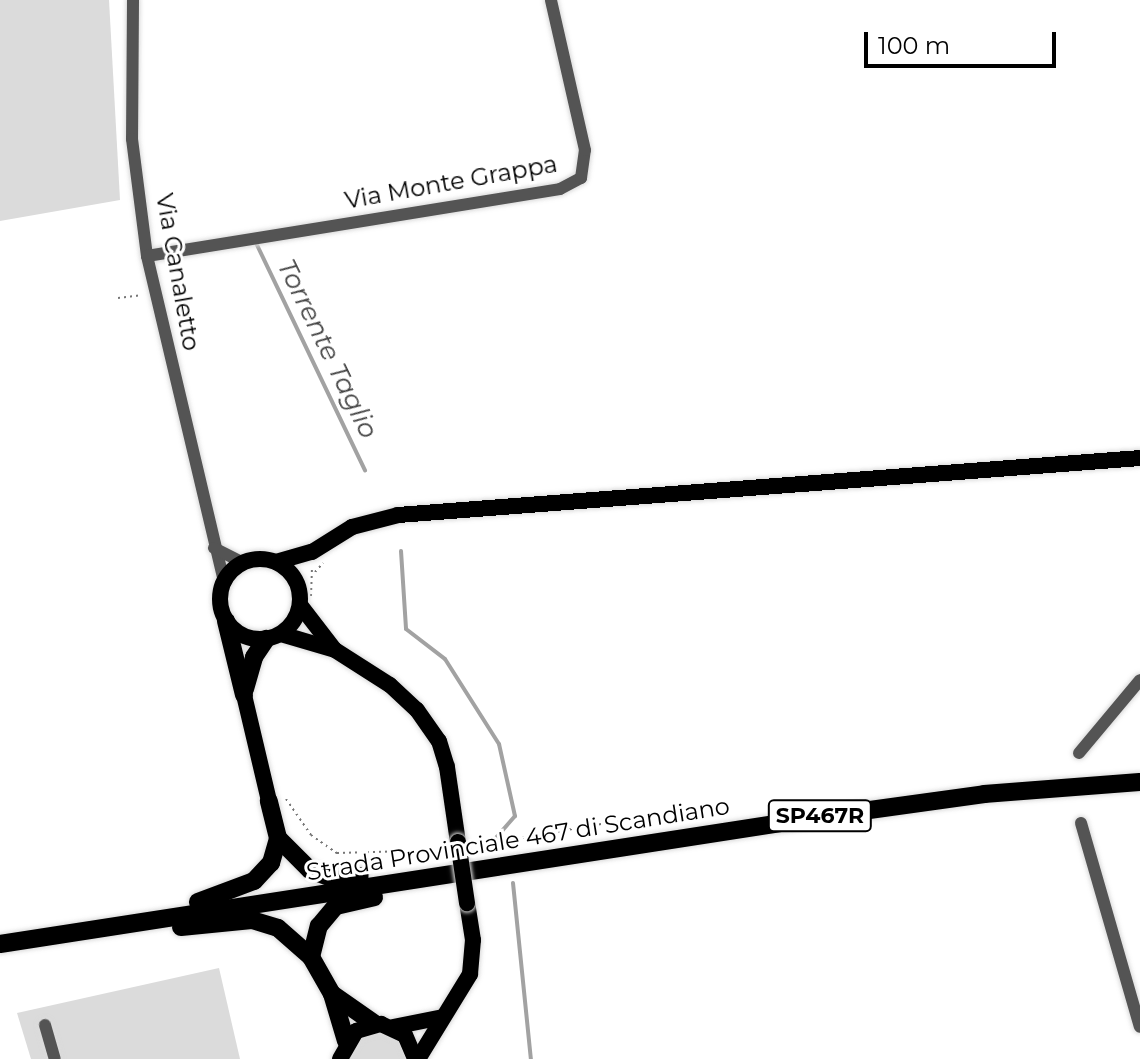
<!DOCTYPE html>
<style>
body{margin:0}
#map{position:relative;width:1140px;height:1059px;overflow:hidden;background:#fff;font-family:Montserrat,sans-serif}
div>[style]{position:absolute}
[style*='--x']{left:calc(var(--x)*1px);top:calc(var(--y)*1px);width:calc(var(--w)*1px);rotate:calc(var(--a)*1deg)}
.green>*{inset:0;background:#dbdbdb}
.stream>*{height:4px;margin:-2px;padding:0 2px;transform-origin:2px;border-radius:2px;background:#a2a2a2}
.path>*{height:2px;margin-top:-1px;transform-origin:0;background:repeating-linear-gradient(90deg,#767676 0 2px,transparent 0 6px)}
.roads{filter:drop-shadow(0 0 2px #dbdbdb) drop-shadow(0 0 2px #dbdbdb)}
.minor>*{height:12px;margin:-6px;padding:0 6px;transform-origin:6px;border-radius:6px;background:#545454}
.major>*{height:16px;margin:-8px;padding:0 8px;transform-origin:8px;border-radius:8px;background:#000}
.major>.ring{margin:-8px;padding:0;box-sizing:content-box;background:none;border:16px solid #000;border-radius:50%}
.highway>*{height:18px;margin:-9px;padding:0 9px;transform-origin:9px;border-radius:9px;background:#000}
.bridges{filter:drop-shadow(0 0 2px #dbdbdb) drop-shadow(0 0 2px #dbdbdb)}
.major-bridge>*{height:16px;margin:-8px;padding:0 8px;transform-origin:8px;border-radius:8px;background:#000}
span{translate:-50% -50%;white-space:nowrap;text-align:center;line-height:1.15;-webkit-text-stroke:6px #fff;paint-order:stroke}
.shield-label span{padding:2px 6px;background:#fff;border:2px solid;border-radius:6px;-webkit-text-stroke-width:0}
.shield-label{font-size:22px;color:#000;font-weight:700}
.street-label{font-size:24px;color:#000}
.water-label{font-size:26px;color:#434343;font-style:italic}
.scale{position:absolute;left:864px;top:32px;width:192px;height:36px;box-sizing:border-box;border:4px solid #000;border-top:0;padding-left:10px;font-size:24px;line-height:28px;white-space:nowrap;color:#000;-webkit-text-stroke:6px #fff;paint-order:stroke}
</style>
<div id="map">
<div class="green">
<div style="clip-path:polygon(0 0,109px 0,120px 200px,0 221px)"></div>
<div style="clip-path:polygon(219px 968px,240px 1059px,31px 1059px,17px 1013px)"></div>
<div style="clip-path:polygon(376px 1030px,397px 1038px,406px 1059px,348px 1059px,356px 1039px)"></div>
</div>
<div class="stream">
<div style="--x:257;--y:245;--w:250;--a:64.4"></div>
<div style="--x:401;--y:551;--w:78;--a:86.3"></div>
<div style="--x:406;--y:629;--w:49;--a:37.6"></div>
<div style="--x:445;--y:659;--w:101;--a:57.6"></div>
<div style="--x:499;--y:744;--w:74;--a:77.5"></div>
<div style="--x:515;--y:816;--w:29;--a:131"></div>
<div style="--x:513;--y:883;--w:177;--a:84.2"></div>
</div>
<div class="path">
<div style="--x:118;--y:298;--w:23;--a:-7"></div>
<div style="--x:315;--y:572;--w:12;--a:-48"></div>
<div style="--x:311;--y:596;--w:27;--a:-88"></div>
<div style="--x:286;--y:799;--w:44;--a:55.2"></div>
<div style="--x:311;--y:835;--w:32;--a:35"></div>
<div style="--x:337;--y:853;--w:108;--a:-1.6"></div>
<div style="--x:475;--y:846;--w:214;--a:-9.9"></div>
</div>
<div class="roads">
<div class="minor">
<div style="--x:133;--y:0;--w:139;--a:90.4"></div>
<div style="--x:132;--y:139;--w:118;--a:82.7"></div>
<div style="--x:147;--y:256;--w:336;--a:76.7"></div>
<div style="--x:147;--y:256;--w:418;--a:-9.2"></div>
<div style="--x:560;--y:189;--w:24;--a:-28"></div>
<div style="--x:581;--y:178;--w:28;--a:-82"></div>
<div style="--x:585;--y:150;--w:154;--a:-102.8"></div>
<div style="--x:214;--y:548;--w:30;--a:27"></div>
<div style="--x:241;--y:562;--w:14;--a:-8"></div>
<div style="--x:1079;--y:753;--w:95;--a:-50.1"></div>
<div style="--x:1081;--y:823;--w:212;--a:73.9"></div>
<div style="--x:45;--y:1025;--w:35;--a:74"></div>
</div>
<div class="major">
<div class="ring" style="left:220px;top:559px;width:64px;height:64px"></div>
<div style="--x:276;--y:562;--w:37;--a:-16"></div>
<div style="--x:312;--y:552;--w:47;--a:-32"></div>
<div style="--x:352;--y:527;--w:48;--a:-14.6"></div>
<div style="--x:398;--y:515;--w:744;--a:-4.39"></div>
<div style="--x:300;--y:605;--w:56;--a:52.3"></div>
<div style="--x:281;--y:634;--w:56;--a:16.5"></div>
<div style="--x:335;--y:650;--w:65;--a:32.5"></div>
<div style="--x:390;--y:685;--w:37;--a:43"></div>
<div style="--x:417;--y:710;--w:38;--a:55"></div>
<div style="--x:439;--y:741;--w:27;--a:73"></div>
<div style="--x:447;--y:767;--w:76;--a:81.7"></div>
<div style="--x:244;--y:695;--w:109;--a:76.7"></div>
<div style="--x:393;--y:1027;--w:51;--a:-11.3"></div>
<div style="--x:340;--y:1059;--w:32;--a:-60"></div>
<div style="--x:356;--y:1031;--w:26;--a:-16"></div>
<div style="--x:381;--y:1024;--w:26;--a:25"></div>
<div style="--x:405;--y:1035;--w:26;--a:67"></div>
<div style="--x:418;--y:1059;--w:100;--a:-58.5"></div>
<div style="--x:470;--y:974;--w:34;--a:-85"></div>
<div style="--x:473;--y:940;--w:37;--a:-99"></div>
</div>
<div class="highway">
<div style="--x:226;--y:621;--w:76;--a:76.3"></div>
<div style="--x:245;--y:689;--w:33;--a:-74"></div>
<div style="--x:254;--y:657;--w:22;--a:-56"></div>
<div style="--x:278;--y:838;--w:45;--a:45"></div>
<div style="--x:310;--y:870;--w:29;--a:20"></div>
<div style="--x:337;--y:880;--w:23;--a:-10"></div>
<div style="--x:198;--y:902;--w:60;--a:-20.6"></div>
<div style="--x:254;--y:881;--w:25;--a:-47"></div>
<div style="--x:271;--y:863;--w:26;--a:-74"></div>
<div style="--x:278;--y:838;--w:38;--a:-104"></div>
<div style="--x:181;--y:927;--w:71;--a:-5.6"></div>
<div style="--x:252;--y:920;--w:27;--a:17"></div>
<div style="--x:278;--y:928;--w:44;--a:41.3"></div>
<div style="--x:311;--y:957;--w:43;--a:60.4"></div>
<div style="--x:332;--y:994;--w:49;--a:73.4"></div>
<div style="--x:0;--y:944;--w:829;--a:-8.81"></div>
<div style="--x:819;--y:817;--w:167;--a:-7.9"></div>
<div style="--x:984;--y:794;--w:156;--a:-4.4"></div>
<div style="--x:311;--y:957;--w:32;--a:-76"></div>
<div style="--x:319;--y:926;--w:26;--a:-50"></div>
<div style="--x:336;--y:906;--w:39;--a:-13"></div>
<div style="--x:332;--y:994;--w:52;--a:34.9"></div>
</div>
</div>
<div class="bridges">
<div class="major-bridge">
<div style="--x:458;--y:842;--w:62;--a:81.6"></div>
</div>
</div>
<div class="shield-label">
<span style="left:820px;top:816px">SP467R</span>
</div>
<div class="street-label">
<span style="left:451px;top:182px;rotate:-10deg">Via Monte Grappa</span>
<span style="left:178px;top:272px;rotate:80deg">Via Canaletto</span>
<span style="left:518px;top:839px;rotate:-9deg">Strada Provinciale 467 di Scandiano</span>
</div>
<div class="water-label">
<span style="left:327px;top:349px;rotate:64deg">Torrente Taglio</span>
</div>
<div class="scale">100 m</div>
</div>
